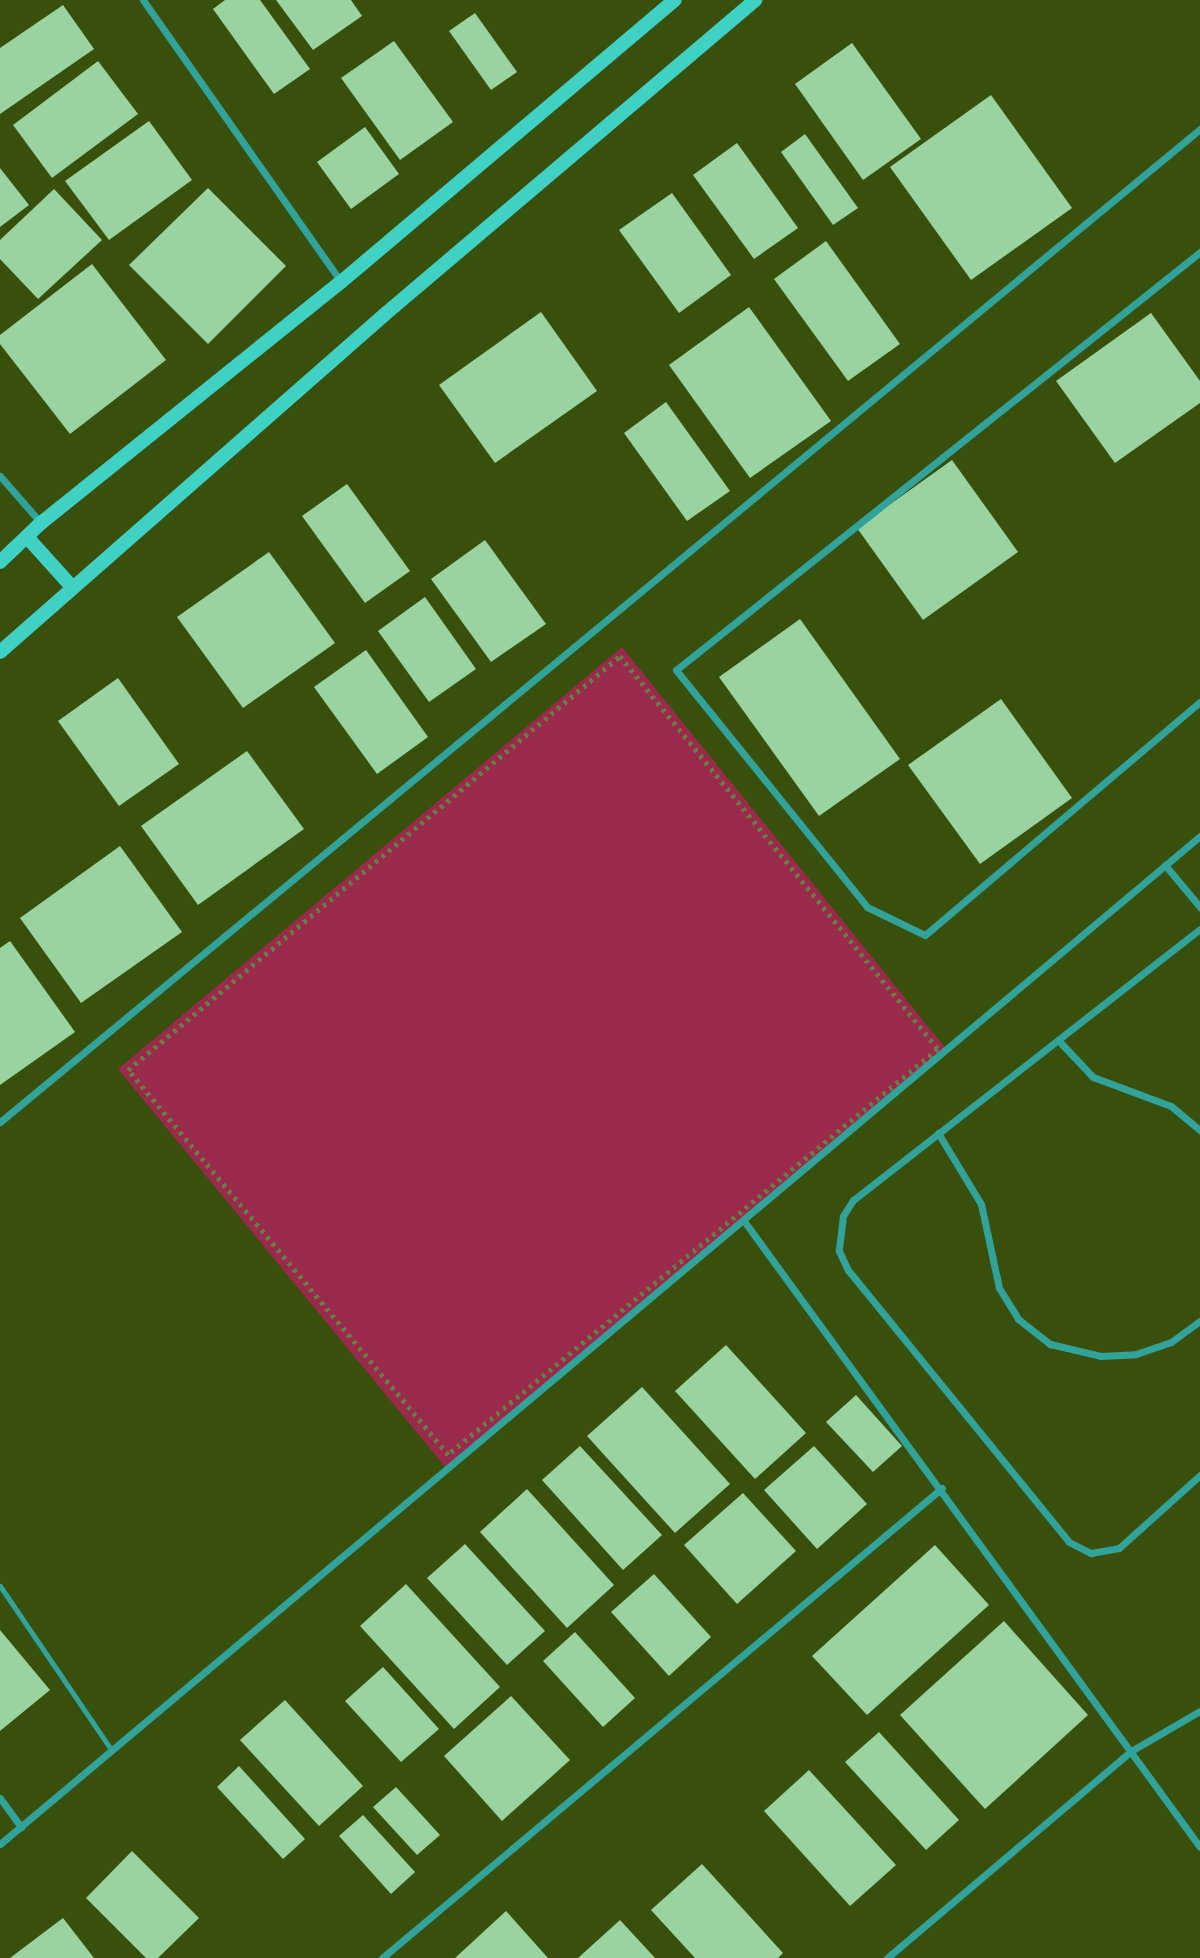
<!DOCTYPE html>
<style>
body{margin:0}
#map{position:relative;width:1200px;height:1958px;overflow:hidden;background:#39500c;font-family:"PT Sans Narrow",sans-serif}
div>[style]{position:absolute}
[style*='--x']{left:calc(var(--x)*1px);top:calc(var(--y)*1px);width:calc(var(--w)*1px);rotate:calc(var(--a)*1deg)}
.green>*{inset:0;background:#992a4b}
.building>*{inset:0;background:#99d39f}
.path>*{height:4.5px;margin-top:-2.25px;transform-origin:0;background:repeating-linear-gradient(90deg,#687d44 0 3.5px,transparent 0 8.5px)}
.lane>*{height:5px;margin:-2.5px;padding:0 2.5px;transform-origin:2.5px;border-radius:2.5px;background:#32a39a}
.street>*{height:7px;margin:-3.5px;padding:0 3.5px;transform-origin:3.5px;border-radius:3.5px;background:#32a39a}
.secondary>*{height:14px;margin:-7px;padding:0 7px;transform-origin:7px;border-radius:7px;background:#40d1c5}
span{translate:-50% -50%;white-space:nowrap;text-align:center;line-height:1.15;-webkit-text-stroke:7px #2f4500;paint-order:stroke}
</style>
<div id="map">
<div class="green">
<div style="clip-path:polygon(622px 647px,947px 1050px,446px 1468px,118px 1069px)"></div>
</div>
<div class="building">
<div style="clip-path:polygon(225px 0,260px 0,310px 69px,274px 94px,213px 9px)"></div>
<div style="clip-path:polygon(276px 0,351px 0,362px 16px,313px 50px)"></div>
<div style="clip-path:polygon(63px 5px,94px 49px,0 114px,0 48px)"></div>
<div style="clip-path:polygon(475px 13px,517px 72px,491px 90px,449px 31px)"></div>
<div style="clip-path:polygon(394px 41px,453px 122px,400px 160px,341px 78px)"></div>
<div style="clip-path:polygon(852px 43px,921px 139px,863px 180px,795px 84px)"></div>
<div style="clip-path:polygon(98px 61px,138px 114px,52px 178px,13px 125px)"></div>
<div style="clip-path:polygon(991px 95px,1072px 208px,971px 280px,890px 167px)"></div>
<div style="clip-path:polygon(149px 121px,192px 180px,109px 240px,65px 181px)"></div>
<div style="clip-path:polygon(365px 127px,399px 174px,351px 209px,317px 162px)"></div>
<div style="clip-path:polygon(805px 134px,858px 208px,833px 225px,781px 152px)"></div>
<div style="clip-path:polygon(737px 143px,798px 228px,754px 259px,693px 175px)"></div>
<div style="clip-path:polygon(0 168px,29px 205px,0 227px)"></div>
<div style="clip-path:polygon(208px 188px,286px 266px,208px 344px,129px 265px)"></div>
<div style="clip-path:polygon(54px 189px,102px 240px,38px 299px,0 259px,0 240px)"></div>
<div style="clip-path:polygon(672px 193px,731px 275px,679px 313px,619px 230px)"></div>
<div style="clip-path:polygon(826px 241px,900px 344px,848px 381px,774px 279px)"></div>
<div style="clip-path:polygon(92px 264px,166px 360px,70px 434px,0 344px,0 335px)"></div>
<div style="clip-path:polygon(749px 307px,831px 421px,750px 478px,669px 365px)"></div>
<div style="clip-path:polygon(541px 312px,597px 391px,495px 463px,439px 385px)"></div>
<div style="clip-path:polygon(1151px 313px,1200px 381px,1200px 403px,1115px 463px,1056px 381px)"></div>
<div style="clip-path:polygon(666px 402px,730px 491px,687px 521px,624px 433px)"></div>
<div style="clip-path:polygon(952px 460px,1018px 552px,923px 620px,857px 528px)"></div>
<div style="clip-path:polygon(347px 484px,410px 571px,365px 603px,302px 516px)"></div>
<div style="clip-path:polygon(485px 540px,546px 624px,491px 662px,431px 579px)"></div>
<div style="clip-path:polygon(269px 552px,335px 643px,243px 708px,177px 617px)"></div>
<div style="clip-path:polygon(425px 597px,476px 669px,429px 702px,378px 631px)"></div>
<div style="clip-path:polygon(800px 619px,900px 759px,819px 816px,719px 677px)"></div>
<div style="clip-path:polygon(366px 650px,428px 737px,377px 774px,314px 687px)"></div>
<div style="clip-path:polygon(118px 678px,179px 764px,119px 806px,58px 721px)"></div>
<div style="clip-path:polygon(1001px 699px,1072px 798px,980px 864px,908px 765px)"></div>
<div style="clip-path:polygon(247px 751px,304px 829px,198px 905px,141px 826px)"></div>
<div style="clip-path:polygon(120px 846px,182px 932px,81px 1003px,20px 918px)"></div>
<div style="clip-path:polygon(10px 941px,75px 1032px,0 1085px,0 948px)"></div>
<div style="clip-path:polygon(726px 1345px,806px 1433px,755px 1479px,675px 1391px)"></div>
<div style="clip-path:polygon(642px 1387px,730px 1484px,675px 1533px,587px 1436px)"></div>
<div style="clip-path:polygon(856px 1395px,902px 1446px,873px 1472px,826px 1422px)"></div>
<div style="clip-path:polygon(580px 1446px,662px 1535px,623px 1570px,542px 1480px)"></div>
<div style="clip-path:polygon(814px 1446px,867px 1504px,817px 1549px,764px 1490px)"></div>
<div style="clip-path:polygon(527px 1489px,614px 1585px,567px 1628px,480px 1532px)"></div>
<div style="clip-path:polygon(743px 1493px,796px 1551px,737px 1604px,684px 1545px)"></div>
<div style="clip-path:polygon(465px 1544px,545px 1631px,507px 1665px,427px 1578px)"></div>
<div style="clip-path:polygon(935px 1545px,989px 1605px,867px 1715px,812px 1656px)"></div>
<div style="clip-path:polygon(654px 1574px,711px 1637px,669px 1676px,611px 1612px)"></div>
<div style="clip-path:polygon(406px 1584px,500px 1687px,454px 1729px,360px 1626px)"></div>
<div style="clip-path:polygon(1004px 1621px,1088px 1715px,985px 1809px,900px 1715px)"></div>
<div style="clip-path:polygon(0 1630px,50px 1690px,0 1731px)"></div>
<div style="clip-path:polygon(575px 1632px,635px 1698px,603px 1727px,543px 1661px)"></div>
<div style="clip-path:polygon(383px 1667px,439px 1729px,401px 1762px,345px 1701px)"></div>
<div style="clip-path:polygon(511px 1696px,570px 1760px,502px 1821px,444px 1756px)"></div>
<div style="clip-path:polygon(285px 1700px,363px 1786px,319px 1826px,240px 1740px)"></div>
<div style="clip-path:polygon(879px 1732px,959px 1820px,926px 1850px,845px 1762px)"></div>
<div style="clip-path:polygon(239px 1766px,305px 1839px,283px 1859px,217px 1787px)"></div>
<div style="clip-path:polygon(809px 1770px,896px 1865px,850px 1906px,764px 1811px)"></div>
<div style="clip-path:polygon(396px 1787px,440px 1835px,417px 1855px,373px 1807px)"></div>
<div style="clip-path:polygon(363px 1815px,415px 1872px,391px 1894px,339px 1836px)"></div>
<div style="clip-path:polygon(132px 1851px,199px 1918px,158px 1958px,146px 1958px,86px 1898px)"></div>
<div style="clip-path:polygon(702px 1864px,783px 1953px,778px 1958px,695px 1958px,651px 1910px)"></div>
<div style="clip-path:polygon(506px 1911px,548px 1958px,455px 1958px)"></div>
<div style="clip-path:polygon(63px 1918px,94px 1958px,10px 1958px)"></div>
<div style="clip-path:polygon(620px 1920px,655px 1958px,578px 1958px)"></div>
</div>
<div class="path">
<div style="--x:620;--y:656;--w:506;--a:51.02"></div>
<div style="--x:938;--y:1049;--w:636;--a:140.36"></div>
<div style="--x:448;--y:1455;--w:501;--a:-129.73"></div>
<div style="--x:128;--y:1070;--w:643;--a:-40.08"></div>
</div>
<div class="lane">
<div style="--x:0;--y:1586;--w:199;--a:55.8"></div>
</div>
<div class="street">
<div style="--x:143;--y:0;--w:345;--a:54.9"></div>
<div style="--x:1200;--y:252;--w:670;--a:141.42"></div>
<div style="--x:676;--y:670;--w:304;--a:51.1"></div>
<div style="--x:867;--y:907;--w:64;--a:25.8"></div>
<div style="--x:925;--y:935;--w:360;--a:-40.3"></div>
<div style="--x:0;--y:476;--w:62;--a:48.9"></div>
<div style="--x:1165;--y:865;--w:55;--a:50.2"></div>
<div style="--x:1200;--y:929;--w:440;--a:142"></div>
<div style="--x:853;--y:1200;--w:19;--a:122"></div>
<div style="--x:843;--y:1216;--w:35;--a:97"></div>
<div style="--x:839;--y:1251;--w:21;--a:65"></div>
<div style="--x:848;--y:1270;--w:350;--a:50.9"></div>
<div style="--x:1069;--y:1542;--w:25;--a:27"></div>
<div style="--x:1091;--y:1553;--w:28;--a:-10"></div>
<div style="--x:1119;--y:1548;--w:109;--a:-42"></div>
<div style="--x:1058;--y:1040;--w:51;--a:46.6"></div>
<div style="--x:1093;--y:1077;--w:83;--a:20.4"></div>
<div style="--x:1171;--y:1106;--w:38;--a:40"></div>
<div style="--x:0;--y:1122;--w:1558;--a:-39.61"></div>
<div style="--x:938;--y:1133;--w:83;--a:58.8"></div>
<div style="--x:981;--y:1204;--w:86;--a:77.9"></div>
<div style="--x:999;--y:1288;--w:36;--a:58"></div>
<div style="--x:1018;--y:1319;--w:41;--a:38"></div>
<div style="--x:1050;--y:1344;--w:52;--a:13.2"></div>
<div style="--x:1101;--y:1356;--w:35;--a:-3"></div>
<div style="--x:1136;--y:1354;--w:37;--a:-19"></div>
<div style="--x:1171;--y:1342;--w:36;--a:-36"></div>
<div style="--x:744;--y:1221;--w:774;--a:53.93"></div>
<div style="--x:0;--y:1798;--w:36;--a:54"></div>
<div style="--x:0;--y:1844;--w:1567;--a:-40.03"></div>
<div style="--x:382;--y:1958;--w:731;--a:-40.01"></div>
<div style="--x:887;--y:1958;--w:320;--a:-40.3"></div>
<div style="--x:1131;--y:1751;--w:80;--a:-30.1"></div>
</div>
<div class="secondary">
<div style="--x:27;--y:537;--w:67;--a:48"></div>
<div style="--x:0;--y:562;--w:57;--a:-43.6"></div>
<div style="--x:41;--y:523;--w:385;--a:-38.8"></div>
<div style="--x:341;--y:282;--w:437;--a:-40.2"></div>
<div style="--x:0;--y:652;--w:511;--a:-41.27"></div>
<div style="--x:384;--y:315;--w:487;--a:-40.3"></div>
</div>
</div>
